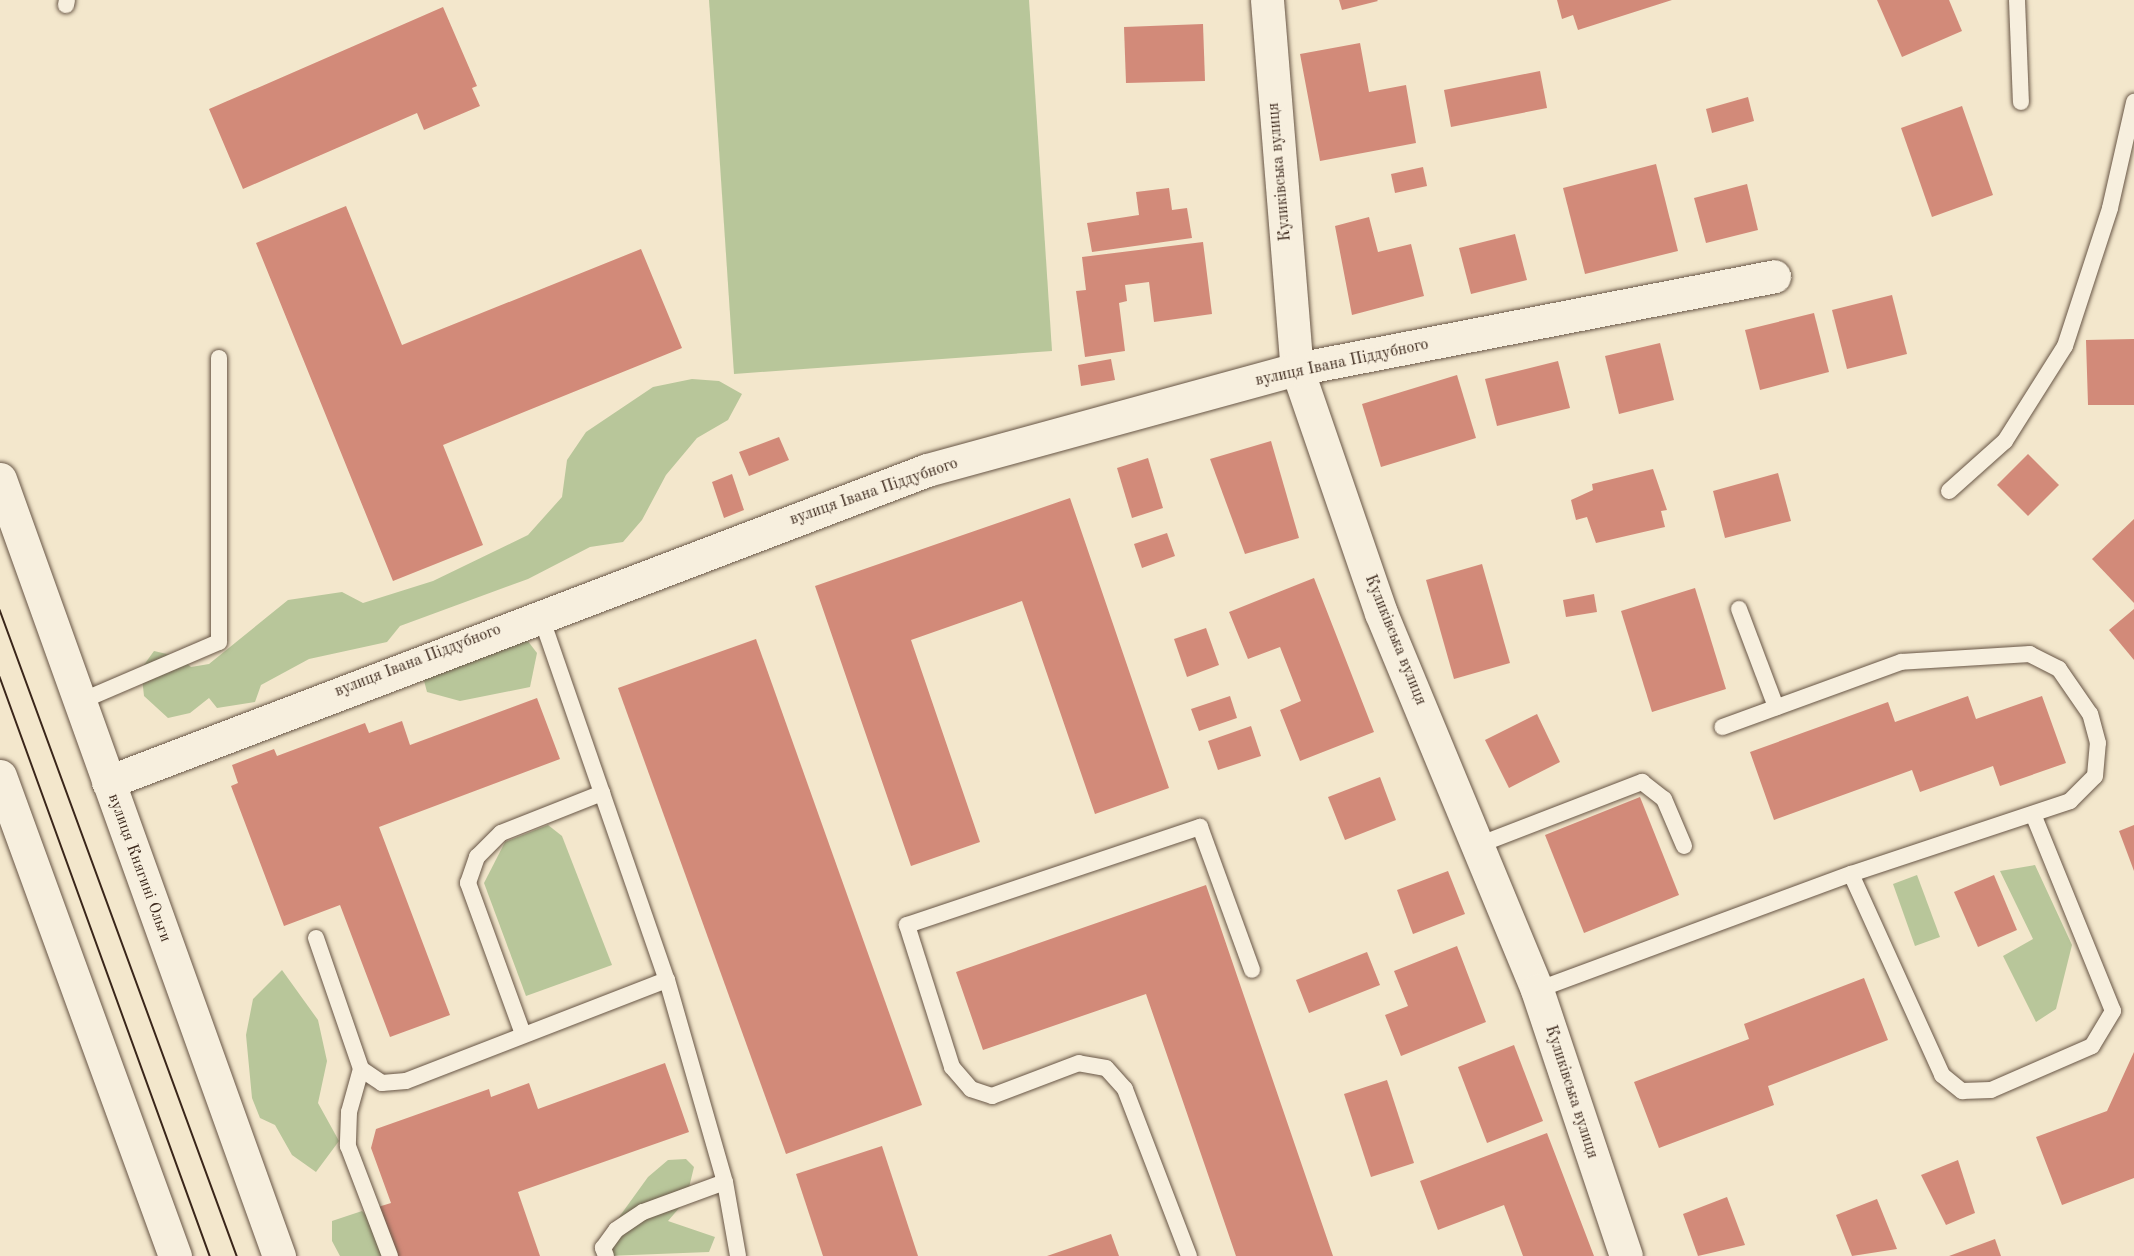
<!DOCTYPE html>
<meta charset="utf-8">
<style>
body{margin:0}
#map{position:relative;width:2134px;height:1256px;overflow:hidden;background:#f3e7cc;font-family:"Old Standard TT",serif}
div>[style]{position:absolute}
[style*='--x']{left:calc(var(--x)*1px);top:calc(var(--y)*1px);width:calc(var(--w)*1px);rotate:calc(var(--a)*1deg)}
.green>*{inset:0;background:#b8c69a}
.building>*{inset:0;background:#d28a79}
.roads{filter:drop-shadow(0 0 2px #685646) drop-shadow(0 0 2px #685646)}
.service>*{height:16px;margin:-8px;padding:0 8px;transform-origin:8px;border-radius:8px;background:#f7efde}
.minor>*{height:33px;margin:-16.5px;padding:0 16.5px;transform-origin:16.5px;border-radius:16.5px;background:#f7efde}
.secondary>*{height:33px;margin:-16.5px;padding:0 16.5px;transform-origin:16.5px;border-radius:16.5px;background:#f7efde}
.tram>*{height:1.5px;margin:-0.75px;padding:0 0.75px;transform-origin:0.75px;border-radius:0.75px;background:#3a261a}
span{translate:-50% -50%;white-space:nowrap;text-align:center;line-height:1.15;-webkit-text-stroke:4.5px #f7efde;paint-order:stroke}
.street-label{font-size:16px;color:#3a261a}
</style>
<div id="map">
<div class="green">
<div style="clip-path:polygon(709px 0,1029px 0,1052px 351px,734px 374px)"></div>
<div style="clip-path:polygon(692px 379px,719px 381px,742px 394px,728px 420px,697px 438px,666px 475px,642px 520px,623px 542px,590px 547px,528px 579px,400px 626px,387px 642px,309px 659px,261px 685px,255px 702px,217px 708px,209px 698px,190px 713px,168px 718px,144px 696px,141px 669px,154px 651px,180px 657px,191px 667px,209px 664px,288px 600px,342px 592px,363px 603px,433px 581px,528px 535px,562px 497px,567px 460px,586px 432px,653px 387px)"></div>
<div style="clip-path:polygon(517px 627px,537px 653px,530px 687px,460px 701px,427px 692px,418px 658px)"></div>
<div style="clip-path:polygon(548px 825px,562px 836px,612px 965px,526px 996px,484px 883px,505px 842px)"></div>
<div style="clip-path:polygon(2035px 865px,2072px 945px,2056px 1009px,2036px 1022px,2003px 956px,2033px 939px,2000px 871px)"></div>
<div style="clip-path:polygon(1917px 875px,1940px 937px,1915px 946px,1893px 884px)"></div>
<div style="clip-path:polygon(282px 970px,318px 1020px,327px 1061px,318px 1103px,339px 1141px,316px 1172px,292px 1155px,275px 1125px,260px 1118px,252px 1098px,246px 1035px,253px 999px)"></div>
<div style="clip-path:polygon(686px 1159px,694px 1167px,686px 1200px,668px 1221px,715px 1237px,709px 1252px,606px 1256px,609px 1231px,648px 1177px,668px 1160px)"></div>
<div style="clip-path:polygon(362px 1211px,374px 1223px,388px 1256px,340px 1256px,332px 1241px,332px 1221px)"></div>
</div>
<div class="building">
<div style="clip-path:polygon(1339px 0,1377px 0,1378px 1px,1342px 10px)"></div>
<div style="clip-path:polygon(1557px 0,1672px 0,1578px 30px,1573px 15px,1562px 19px)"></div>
<div style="clip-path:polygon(1877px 0,1949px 0,1962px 31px,1902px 57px)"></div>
<div style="clip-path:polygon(443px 7px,477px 86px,472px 88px,480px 106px,424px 130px,417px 113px,243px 189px,209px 109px)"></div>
<div style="clip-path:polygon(1203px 24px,1205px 81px,1126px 83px,1124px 27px)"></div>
<div style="clip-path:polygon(1360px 43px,1369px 92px,1406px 85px,1416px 143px,1320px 161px,1300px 54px)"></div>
<div style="clip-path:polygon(1540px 71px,1547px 108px,1451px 127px,1444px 90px)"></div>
<div style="clip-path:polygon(1748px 97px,1754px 121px,1712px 133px,1706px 109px)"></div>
<div style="clip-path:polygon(1962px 106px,1993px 195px,1932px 217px,1901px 128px)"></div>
<div style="clip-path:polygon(1656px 164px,1678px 251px,1585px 274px,1563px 188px)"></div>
<div style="clip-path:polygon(1423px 167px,1427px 186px,1395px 193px,1391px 174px)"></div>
<div style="clip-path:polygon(1747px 184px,1758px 230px,1706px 243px,1694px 198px)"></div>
<div style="clip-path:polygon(1169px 188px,1172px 210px,1187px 208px,1192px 238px,1092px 252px,1087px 223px,1139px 215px,1136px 192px)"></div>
<div style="clip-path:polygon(346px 206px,402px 345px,641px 249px,682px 348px,443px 445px,483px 545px,393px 581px,256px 243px)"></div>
<div style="clip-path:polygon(1369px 217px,1378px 252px,1411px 244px,1424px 296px,1352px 315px,1335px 226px)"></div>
<div style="clip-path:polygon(1515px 234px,1527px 280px,1471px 294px,1459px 248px)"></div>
<div style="clip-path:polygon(1203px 242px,1212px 314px,1154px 322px,1149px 282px,1125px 285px,1127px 301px,1119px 303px,1125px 351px,1085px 357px,1076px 291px,1086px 290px,1082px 257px)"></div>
<div style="clip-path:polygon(1892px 295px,1907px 354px,1847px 369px,1832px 310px)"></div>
<div style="clip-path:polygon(1814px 313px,1829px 372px,1760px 390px,1745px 330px)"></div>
<div style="clip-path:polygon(2134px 339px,2134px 405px,2088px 405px,2086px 340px)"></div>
<div style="clip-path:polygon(1660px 343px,1674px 400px,1619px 414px,1605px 356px)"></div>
<div style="clip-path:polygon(1111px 359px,1115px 380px,1081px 386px,1078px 365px)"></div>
<div style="clip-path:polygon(1558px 361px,1570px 408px,1497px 426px,1485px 379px)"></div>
<div style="clip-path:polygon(1457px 375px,1476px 438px,1381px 467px,1362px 404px)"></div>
<div style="clip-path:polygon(779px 437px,789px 460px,749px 476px,739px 452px)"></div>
<div style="clip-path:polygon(1271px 441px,1299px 538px,1245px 554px,1210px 459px)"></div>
<div style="clip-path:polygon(2028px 454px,2059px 485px,2028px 516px,1997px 485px)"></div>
<div style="clip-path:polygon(1148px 458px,1163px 508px,1132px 518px,1117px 468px)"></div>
<div style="clip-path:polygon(1653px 469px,1667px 510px,1661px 511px,1665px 527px,1596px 543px,1587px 517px,1576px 520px,1571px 500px,1593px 490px,1592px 484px)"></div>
<div style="clip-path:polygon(1778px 473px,1791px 521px,1725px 538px,1713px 491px)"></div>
<div style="clip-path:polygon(732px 474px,744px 510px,724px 518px,712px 482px)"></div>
<div style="clip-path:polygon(1070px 498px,1169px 788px,1095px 814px,1022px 601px,911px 640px,980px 842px,911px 866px,815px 586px)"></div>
<div style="clip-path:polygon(2134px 519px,2134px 603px,2092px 559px)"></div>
<div style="clip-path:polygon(1167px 533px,1175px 556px,1142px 568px,1134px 544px)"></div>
<div style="clip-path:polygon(1482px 564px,1510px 663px,1454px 679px,1426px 580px)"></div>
<div style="clip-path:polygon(1314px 578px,1374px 732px,1300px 761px,1280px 710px,1301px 701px,1280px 647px,1248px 659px,1229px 612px)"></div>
<div style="clip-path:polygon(1695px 588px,1726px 689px,1652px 712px,1621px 611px)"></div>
<div style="clip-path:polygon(1594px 594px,1597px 612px,1566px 617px,1563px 600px)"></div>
<div style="clip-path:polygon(2134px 609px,2134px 660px,2109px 630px)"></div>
<div style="clip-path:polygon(1206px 628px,1219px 665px,1187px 677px,1174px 639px)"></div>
<div style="clip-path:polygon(756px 639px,922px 1105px,786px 1154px,618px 688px)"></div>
<div style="clip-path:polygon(1230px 696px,1237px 718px,1199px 731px,1191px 709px)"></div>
<div style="clip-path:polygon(1968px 696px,1976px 719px,2042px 696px,2066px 763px,2000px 786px,1993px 766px,1920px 792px,1912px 770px,1774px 820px,1750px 752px,1888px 702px,1895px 722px)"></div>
<div style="clip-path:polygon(537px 698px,560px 759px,379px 827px,450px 1015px,390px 1037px,340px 905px,284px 926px,231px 786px,238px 783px,232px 765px,274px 749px,277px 756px,365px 723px,369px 733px,402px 721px,410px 745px)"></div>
<div style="clip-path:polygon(1537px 714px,1560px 762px,1509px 788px,1485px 740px)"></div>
<div style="clip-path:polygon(1251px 726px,1261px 756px,1218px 770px,1208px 741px)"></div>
<div style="clip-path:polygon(1380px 777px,1396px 820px,1345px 840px,1328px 797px)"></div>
<div style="clip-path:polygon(1640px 797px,1679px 895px,1584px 933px,1545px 835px)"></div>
<div style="clip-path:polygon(2134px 825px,2134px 871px,2119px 831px)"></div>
<div style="clip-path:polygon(1448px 871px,1465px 914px,1413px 934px,1397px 890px)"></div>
<div style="clip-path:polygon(1994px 875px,2017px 930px,1978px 947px,1954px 892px)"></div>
<div style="clip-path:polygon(1206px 885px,1333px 1256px,1236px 1256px,1146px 994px,983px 1050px,956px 972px)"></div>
<div style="clip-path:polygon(1457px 946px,1486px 1022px,1401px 1056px,1385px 1015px,1408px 1006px,1394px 971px)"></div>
<div style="clip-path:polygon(1367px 952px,1380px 985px,1309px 1013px,1296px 980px)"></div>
<div style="clip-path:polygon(1864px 978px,1888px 1040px,1768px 1086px,1774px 1105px,1659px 1148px,1634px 1082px,1749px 1039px,1744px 1024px)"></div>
<div style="clip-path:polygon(1514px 1045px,1543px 1121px,1487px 1143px,1458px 1067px)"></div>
<div style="clip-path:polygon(2134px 1052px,2134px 1178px,2062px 1205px,2036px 1137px,2107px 1111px)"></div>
<div style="clip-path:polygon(665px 1063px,689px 1132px,518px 1192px,540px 1256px,396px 1256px,378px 1207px,391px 1203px,371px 1148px,376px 1129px,489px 1089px,491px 1097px,529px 1083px,538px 1109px)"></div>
<div style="clip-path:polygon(1387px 1080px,1414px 1163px,1371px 1177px,1344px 1094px)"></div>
<div style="clip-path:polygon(1547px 1133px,1594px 1256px,1523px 1256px,1504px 1205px,1438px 1230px,1420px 1181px)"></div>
<div style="clip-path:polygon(882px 1146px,918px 1256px,823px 1256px,796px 1174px)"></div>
<div style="clip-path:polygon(1958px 1160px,1975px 1213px,1946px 1225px,1921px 1175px)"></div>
<div style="clip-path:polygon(1727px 1197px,1745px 1245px,1698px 1256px,1683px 1214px)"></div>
<div style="clip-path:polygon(1877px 1199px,1897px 1249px,1852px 1256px,1836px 1215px)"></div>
<div style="clip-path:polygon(1111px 1234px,1119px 1256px,1047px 1256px)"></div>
<div style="clip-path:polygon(1995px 1239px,2001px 1256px,1949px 1256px)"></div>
</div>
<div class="roads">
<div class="service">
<div style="--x:2017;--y:0;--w:102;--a:87.8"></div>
<div style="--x:66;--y:5;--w:5;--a:-79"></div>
<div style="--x:1949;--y:491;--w:75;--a:-41.8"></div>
<div style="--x:2005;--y:441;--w:112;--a:-57.7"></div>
<div style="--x:2065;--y:346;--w:145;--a:-71.9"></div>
<div style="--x:2110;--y:208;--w:109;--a:-77.2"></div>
<div style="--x:1739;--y:609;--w:105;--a:69.3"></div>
<div style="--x:540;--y:614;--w:387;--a:70.9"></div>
<div style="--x:667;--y:980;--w:210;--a:74"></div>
<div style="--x:725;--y:1182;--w:75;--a:80"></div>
<div style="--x:79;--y:702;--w:152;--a:-23.2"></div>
<div style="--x:219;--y:642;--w:284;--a:-90"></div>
<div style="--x:1481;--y:844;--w:173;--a:-21.1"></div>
<div style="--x:1642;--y:782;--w:28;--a:38"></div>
<div style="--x:1664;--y:799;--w:51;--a:66.9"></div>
<div style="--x:1851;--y:874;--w:221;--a:65.6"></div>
<div style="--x:1942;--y:1075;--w:26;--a:39"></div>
<div style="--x:1962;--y:1091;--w:29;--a:-2"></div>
<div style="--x:1991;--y:1090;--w:110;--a:-23.5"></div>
<div style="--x:2092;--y:1046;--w:41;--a:-59"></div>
<div style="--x:2113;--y:1011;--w:210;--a:-112.1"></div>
<div style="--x:316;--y:938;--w:139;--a:71"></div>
<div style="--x:361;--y:1069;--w:25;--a:34"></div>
<div style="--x:382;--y:1083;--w:24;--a:-5"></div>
<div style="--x:406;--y:1081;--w:280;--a:-21.2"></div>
<div style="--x:1537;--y:990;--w:335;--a:-20.3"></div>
<div style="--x:1851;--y:874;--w:231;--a:-18.4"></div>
<div style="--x:2070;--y:801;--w:35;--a:-45"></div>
<div style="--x:2095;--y:776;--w:33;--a:-85"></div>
<div style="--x:2098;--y:743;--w:30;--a:-105"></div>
<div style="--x:2090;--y:714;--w:55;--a:-124.6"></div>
<div style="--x:2059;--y:669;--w:33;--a:-153"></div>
<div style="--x:2030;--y:654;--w:129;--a:176.5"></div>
<div style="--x:1901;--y:662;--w:190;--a:160"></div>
<div style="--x:523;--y:1034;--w:161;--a:-110"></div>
<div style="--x:468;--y:883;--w:28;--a:-71"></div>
<div style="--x:477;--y:857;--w:34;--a:-45"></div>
<div style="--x:501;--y:833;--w:109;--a:-21.6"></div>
<div style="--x:361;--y:1069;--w:45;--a:105.6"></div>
<div style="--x:349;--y:1112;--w:34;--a:92"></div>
<div style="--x:348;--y:1146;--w:118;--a:69.1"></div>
<div style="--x:606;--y:1256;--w:9;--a:-111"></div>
<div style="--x:603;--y:1248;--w:22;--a:-54"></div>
<div style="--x:616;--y:1230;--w:32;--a:-34"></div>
<div style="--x:643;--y:1212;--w:87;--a:-20.1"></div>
<div style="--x:1189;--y:1256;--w:179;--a:-111"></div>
<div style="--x:1125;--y:1089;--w:28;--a:-132"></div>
<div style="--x:1106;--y:1068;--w:27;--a:-170"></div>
<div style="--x:1079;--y:1063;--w:93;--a:159.2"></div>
<div style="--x:992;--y:1096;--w:22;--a:-162"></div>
<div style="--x:971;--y:1089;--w:29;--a:-131"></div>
<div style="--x:952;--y:1067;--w:149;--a:-107.6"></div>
<div style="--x:907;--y:925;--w:309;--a:-18.5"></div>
<div style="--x:1200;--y:827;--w:152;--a:70"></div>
</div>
<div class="minor">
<div style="--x:1267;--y:0;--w:370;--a:85.4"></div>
<div style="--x:1297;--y:369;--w:258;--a:71"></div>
<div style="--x:1381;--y:613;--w:408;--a:67.5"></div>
<div style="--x:1537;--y:990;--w:280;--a:71.5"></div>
<div style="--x:108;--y:782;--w:876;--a:-20.85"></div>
<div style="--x:927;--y:470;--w:384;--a:-15.3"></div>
<div style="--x:1297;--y:369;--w:486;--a:-11"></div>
</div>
<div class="secondary">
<div style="--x:0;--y:479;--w:826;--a:70.25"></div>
<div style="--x:0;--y:776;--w:511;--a:69.97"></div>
</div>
</div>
<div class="tram">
<div style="--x:0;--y:610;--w:688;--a:69.85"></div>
<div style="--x:0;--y:677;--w:616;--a:70.06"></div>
</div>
<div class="street-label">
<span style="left:1280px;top:172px;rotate:-95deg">Куликівська вулиця</span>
<span style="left:1342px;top:363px;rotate:-12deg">вулиця Івана Піддубного</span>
<span style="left:874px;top:492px;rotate:-19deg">вулиця Івана Піддубного</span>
<span style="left:1395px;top:640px;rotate:68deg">Куликівська вулиця</span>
<span style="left:418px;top:661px;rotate:-21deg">вулиця Івана Піддубного</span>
<span style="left:139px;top:868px;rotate:70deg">вулиця Княгині Ольги</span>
<span style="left:1571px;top:1092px;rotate:72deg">Куликівська вулиця</span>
</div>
</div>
